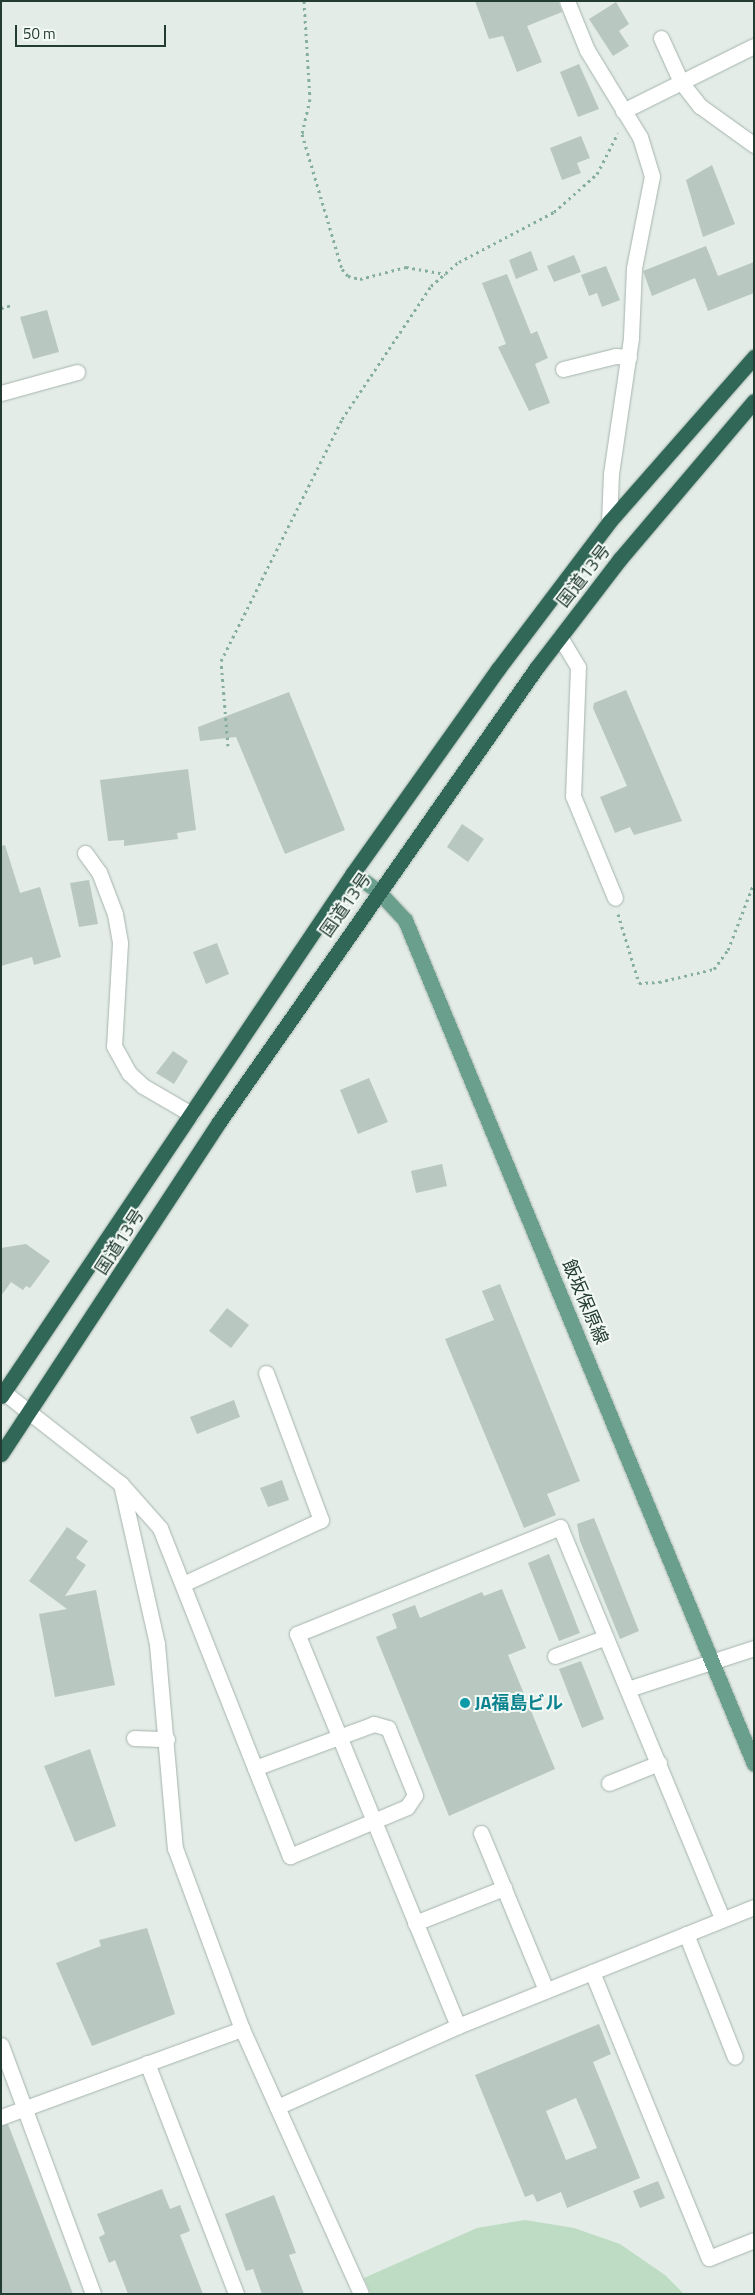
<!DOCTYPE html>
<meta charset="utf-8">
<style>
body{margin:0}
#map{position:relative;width:755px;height:2295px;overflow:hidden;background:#e3ece7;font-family:"Titillium Web","Noto Sans JP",sans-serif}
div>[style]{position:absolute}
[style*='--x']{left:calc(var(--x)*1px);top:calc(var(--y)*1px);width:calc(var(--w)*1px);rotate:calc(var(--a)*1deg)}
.green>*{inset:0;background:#bddcc3}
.building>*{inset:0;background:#b8c7c0}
.path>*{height:3px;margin-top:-1.5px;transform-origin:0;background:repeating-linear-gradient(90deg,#85ae9d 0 2.5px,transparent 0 6.5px)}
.roads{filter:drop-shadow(0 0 1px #a6b4ad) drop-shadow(0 0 1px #a6b4ad)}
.minor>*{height:15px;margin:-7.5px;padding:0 7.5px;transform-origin:7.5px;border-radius:7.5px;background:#fff}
.major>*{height:15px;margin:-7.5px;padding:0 7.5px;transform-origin:7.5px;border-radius:7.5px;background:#6a9f8d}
.highway>*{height:15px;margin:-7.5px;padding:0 7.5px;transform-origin:7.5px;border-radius:7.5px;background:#316757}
.dots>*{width:14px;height:14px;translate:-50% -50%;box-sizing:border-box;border:2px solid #f3f9f5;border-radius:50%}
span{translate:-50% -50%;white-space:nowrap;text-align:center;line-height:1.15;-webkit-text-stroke:4px #f3f9f5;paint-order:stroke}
.street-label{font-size:18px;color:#233c33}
.culture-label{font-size:18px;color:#0d838f;font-weight:700}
.left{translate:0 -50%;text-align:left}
.frame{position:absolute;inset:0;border:2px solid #233c33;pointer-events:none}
.scale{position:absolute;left:15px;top:25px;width:151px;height:22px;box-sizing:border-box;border:2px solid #233c33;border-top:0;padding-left:6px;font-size:15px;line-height:18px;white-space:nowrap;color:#233c33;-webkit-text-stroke:4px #f3f9f5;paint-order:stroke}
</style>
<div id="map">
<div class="green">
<div style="clip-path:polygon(525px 2220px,574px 2228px,620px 2244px,665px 2275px,684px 2294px,371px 2294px,364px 2278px,477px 2228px)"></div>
</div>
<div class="building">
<div style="clip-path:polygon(475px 1px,558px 1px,562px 12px,527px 26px,542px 62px,517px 72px,503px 36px,489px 39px)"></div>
<div style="clip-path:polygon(616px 2px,629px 24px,619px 31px,629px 46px,613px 56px,589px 19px)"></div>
<div style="clip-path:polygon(579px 64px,599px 109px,578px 117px,560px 72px)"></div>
<div style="clip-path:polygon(581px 136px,590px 158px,577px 163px,581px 173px,562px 180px,550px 148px)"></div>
<div style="clip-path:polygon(712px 165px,735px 224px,703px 237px,686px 180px)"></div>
<div style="clip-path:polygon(706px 246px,718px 276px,754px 262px,754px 293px,708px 311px,695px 278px,652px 296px,643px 271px)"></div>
<div style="clip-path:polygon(531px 251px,538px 270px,516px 279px,509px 260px)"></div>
<div style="clip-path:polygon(574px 255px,581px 272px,554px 282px,547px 266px)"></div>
<div style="clip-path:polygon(606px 266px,620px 300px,602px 307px,597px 293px,589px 296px,581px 275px)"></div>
<div style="clip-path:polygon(507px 274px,531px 334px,537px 331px,548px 358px,535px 364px,550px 403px,529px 411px,498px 347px,506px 344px,482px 283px)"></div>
<div style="clip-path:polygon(47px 310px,59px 352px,33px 359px,20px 317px)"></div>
<div style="clip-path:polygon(626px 690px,682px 821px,634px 835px,630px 827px,615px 833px,600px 797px,627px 786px,593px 708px,594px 703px)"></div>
<div style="clip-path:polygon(289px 692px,345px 830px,285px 854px,236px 737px,200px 741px,198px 727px)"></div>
<div style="clip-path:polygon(188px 769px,196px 830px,177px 833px,178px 839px,124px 846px,124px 840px,108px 841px,100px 780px)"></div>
<div style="clip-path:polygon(462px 824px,484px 839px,468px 862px,447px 847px)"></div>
<div style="clip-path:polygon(5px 845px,20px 893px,40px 887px,61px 957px,34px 965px,32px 957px,1px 966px,1px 846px)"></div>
<div style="clip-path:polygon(89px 880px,98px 924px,79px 927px,70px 883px)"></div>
<div style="clip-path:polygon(217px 943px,229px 974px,206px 984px,193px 952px)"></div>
<div style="clip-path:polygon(173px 1051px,188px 1061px,174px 1084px,156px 1073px)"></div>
<div style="clip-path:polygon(369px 1078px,388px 1122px,358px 1134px,340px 1090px)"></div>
<div style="clip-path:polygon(442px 1164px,447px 1186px,416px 1193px,411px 1171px)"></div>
<div style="clip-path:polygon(26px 1244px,50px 1261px,30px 1288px,26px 1286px,23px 1290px,11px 1282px,1px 1296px,1px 1248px)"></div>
<div style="clip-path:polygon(500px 1284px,580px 1481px,547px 1494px,556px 1515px,524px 1528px,445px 1339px,494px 1320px,482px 1291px)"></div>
<div style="clip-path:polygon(227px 1308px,249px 1325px,231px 1348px,209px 1331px)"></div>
<div style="clip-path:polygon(234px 1400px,240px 1417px,197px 1434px,190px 1417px)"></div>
<div style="clip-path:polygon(282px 1480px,289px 1500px,268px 1507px,260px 1488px)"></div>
<div style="clip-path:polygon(594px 1518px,639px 1631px,620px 1639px,580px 1541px,577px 1524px)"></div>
<div style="clip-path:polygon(67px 1527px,88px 1541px,76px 1558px,86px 1565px,65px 1596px,96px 1590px,115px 1685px,55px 1697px,39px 1614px,67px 1609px,29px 1581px)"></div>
<div style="clip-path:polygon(549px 1554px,580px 1633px,559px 1641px,528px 1563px)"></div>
<div style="clip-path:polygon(502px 1589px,526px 1648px,508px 1655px,555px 1769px,449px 1816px,376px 1637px,397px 1628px,392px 1614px,415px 1605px,420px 1618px,482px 1592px,484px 1596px)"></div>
<div style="clip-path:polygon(581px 1661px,604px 1719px,582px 1728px,559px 1669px)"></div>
<div style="clip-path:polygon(90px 1749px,116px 1826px,75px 1842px,44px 1766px)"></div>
<div style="clip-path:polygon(147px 1928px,175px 2014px,92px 2046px,56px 1963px,101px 1946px,99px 1940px)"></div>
<div style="clip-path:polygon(evenodd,599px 2024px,611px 2054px,593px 2062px,640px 2178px,567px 2208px,561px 2192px,537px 2202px,533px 2194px,525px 2197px,475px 2075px,599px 2024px,576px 2098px,597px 2148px,566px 2160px,546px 2111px,576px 2098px)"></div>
<div style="clip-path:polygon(8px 2124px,73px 2294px,1px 2294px,1px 2126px)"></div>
<div style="clip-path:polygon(658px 2181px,665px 2198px,640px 2208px,633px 2191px)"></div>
<div style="clip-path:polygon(162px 2189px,170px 2209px,180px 2205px,190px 2231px,180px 2235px,203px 2294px,128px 2294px,115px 2260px,109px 2263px,99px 2237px,105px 2234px,97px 2214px)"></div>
<div style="clip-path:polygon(274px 2195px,296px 2253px,289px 2255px,304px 2294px,262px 2294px,253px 2269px,246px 2271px,225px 2214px)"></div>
</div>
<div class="path">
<div style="--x:304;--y:1;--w:98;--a:86.5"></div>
<div style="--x:310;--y:99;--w:36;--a:103"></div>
<div style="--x:302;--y:134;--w:141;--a:73.5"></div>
<div style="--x:342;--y:269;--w:9;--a:49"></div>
<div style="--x:348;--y:276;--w:12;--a:14"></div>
<div style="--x:360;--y:279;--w:48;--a:-14.6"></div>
<div style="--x:406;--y:267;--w:40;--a:10"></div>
<div style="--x:1;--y:308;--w:11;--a:-15"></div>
<div style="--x:228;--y:746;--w:85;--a:-94.7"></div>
<div style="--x:221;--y:661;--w:271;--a:-63.4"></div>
<div style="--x:342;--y:419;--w:160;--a:-56.2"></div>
<div style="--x:431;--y:286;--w:37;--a:-41"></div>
<div style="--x:459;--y:262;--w:107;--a:-27.8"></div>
<div style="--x:554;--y:212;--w:57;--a:-41.5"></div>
<div style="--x:597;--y:174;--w:46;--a:-62.9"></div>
<div style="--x:618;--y:914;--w:72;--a:73.1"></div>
<div style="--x:639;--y:983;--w:20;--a:-3"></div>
<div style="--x:659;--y:982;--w:57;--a:-13.3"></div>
<div style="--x:714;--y:969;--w:24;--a:-54"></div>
<div style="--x:728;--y:950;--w:72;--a:-68.8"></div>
</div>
<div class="roads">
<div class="minor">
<div style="--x:567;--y:1;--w:53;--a:67.8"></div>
<div style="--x:587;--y:50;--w:102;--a:58.7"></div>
<div style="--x:640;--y:137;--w:41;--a:72.9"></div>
<div style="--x:652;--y:176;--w:94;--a:101.1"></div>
<div style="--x:634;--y:268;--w:70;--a:92.5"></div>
<div style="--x:631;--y:338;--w:137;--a:98.4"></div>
<div style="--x:611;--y:474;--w:48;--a:92.4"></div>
<div style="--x:661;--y:38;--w:48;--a:65.6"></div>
<div style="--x:681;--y:82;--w:31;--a:52"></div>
<div style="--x:700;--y:106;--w:67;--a:35.8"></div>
<div style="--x:623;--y:111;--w:146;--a:-26.4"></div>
<div style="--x:563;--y:369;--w:54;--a:-14"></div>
<div style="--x:615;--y:356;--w:14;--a:4"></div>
<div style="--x:1;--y:393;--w:79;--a:-15.4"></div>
<div style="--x:560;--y:637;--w:35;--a:59"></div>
<div style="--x:578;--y:667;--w:129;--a:92.2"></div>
<div style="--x:573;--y:796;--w:110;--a:67.6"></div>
<div style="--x:85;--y:853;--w:24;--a:54"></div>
<div style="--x:99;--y:872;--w:45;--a:69.1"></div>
<div style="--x:115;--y:914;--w:29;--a:80"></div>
<div style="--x:120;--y:943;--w:103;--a:93.3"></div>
<div style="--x:114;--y:1046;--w:31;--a:61"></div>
<div style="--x:129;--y:1073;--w:19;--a:43"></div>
<div style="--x:143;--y:1086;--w:56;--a:30.3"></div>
<div style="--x:1;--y:1390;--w:152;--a:38.1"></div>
<div style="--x:121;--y:1484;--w:164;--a:77.3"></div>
<div style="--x:157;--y:1644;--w:205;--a:85"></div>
<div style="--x:175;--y:1848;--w:193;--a:69.7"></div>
<div style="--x:242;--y:2029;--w:290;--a:65.8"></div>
<div style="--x:121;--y:1484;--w:59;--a:48.4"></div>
<div style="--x:160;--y:1528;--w:353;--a:68.4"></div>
<div style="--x:290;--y:1856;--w:127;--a:-22.7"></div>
<div style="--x:407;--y:1807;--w:14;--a:-56"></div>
<div style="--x:415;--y:1795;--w:72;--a:-111.9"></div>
<div style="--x:388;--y:1728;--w:15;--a:-164"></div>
<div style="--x:374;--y:1724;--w:127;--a:159.7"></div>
<div style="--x:183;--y:1584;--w:152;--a:-24.9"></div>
<div style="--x:321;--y:1520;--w:157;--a:-110.5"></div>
<div style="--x:555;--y:1656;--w:54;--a:-20.4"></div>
<div style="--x:628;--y:1689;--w:133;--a:-18"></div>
<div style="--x:134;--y:1738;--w:33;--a:2"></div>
<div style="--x:609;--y:1783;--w:54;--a:-21.8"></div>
<div style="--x:481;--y:1833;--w:170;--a:67.5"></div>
<div style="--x:415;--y:1923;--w:96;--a:-21.5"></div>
<div style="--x:686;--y:1934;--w:132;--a:68.3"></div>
<div style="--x:592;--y:1972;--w:309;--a:67.8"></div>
<div style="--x:709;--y:2258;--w:48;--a:-21.8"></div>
<div style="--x:458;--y:2026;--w:424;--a:-112.3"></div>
<div style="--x:297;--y:1634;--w:284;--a:-22.1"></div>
<div style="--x:560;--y:1527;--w:424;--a:67.5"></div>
<div style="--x:1;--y:2045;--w:265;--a:69.7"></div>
<div style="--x:147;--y:2063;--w:248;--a:68.9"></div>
<div style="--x:277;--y:2107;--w:198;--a:-24.1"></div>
<div style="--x:458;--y:2026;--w:319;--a:-21.9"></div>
<div style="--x:1;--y:2117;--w:257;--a:-20.1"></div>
</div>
<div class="major">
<div style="--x:353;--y:873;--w:31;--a:36"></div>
<div style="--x:378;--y:891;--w:40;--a:47"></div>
<div style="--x:405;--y:920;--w:913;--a:67.53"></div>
</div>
<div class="highway">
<div style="--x:1;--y:1396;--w:630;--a:-56.06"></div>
<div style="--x:353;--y:873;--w:250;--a:-54.6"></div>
<div style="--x:498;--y:669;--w:184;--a:-52.9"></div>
<div style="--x:609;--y:522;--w:220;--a:-48.7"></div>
<div style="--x:1;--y:1454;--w:397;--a:-56.7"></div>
<div style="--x:219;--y:1122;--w:555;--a:-55.05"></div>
<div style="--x:537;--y:667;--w:136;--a:-52.5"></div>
<div style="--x:620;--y:559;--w:207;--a:-49.7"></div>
</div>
</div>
<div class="dots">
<div style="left:465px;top:1703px;background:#0f9aa8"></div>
</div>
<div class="street-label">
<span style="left:584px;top:576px;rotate:-52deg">国道13号</span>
<span style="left:346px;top:905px;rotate:-55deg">国道13号</span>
<span style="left:120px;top:1242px;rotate:-57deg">国道13号</span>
<span style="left:585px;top:1302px;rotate:67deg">飯坂保原線</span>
</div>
<div class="culture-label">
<span class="left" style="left:475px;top:1703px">JA福島ビル</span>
</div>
<div class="frame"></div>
<div class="scale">50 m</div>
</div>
